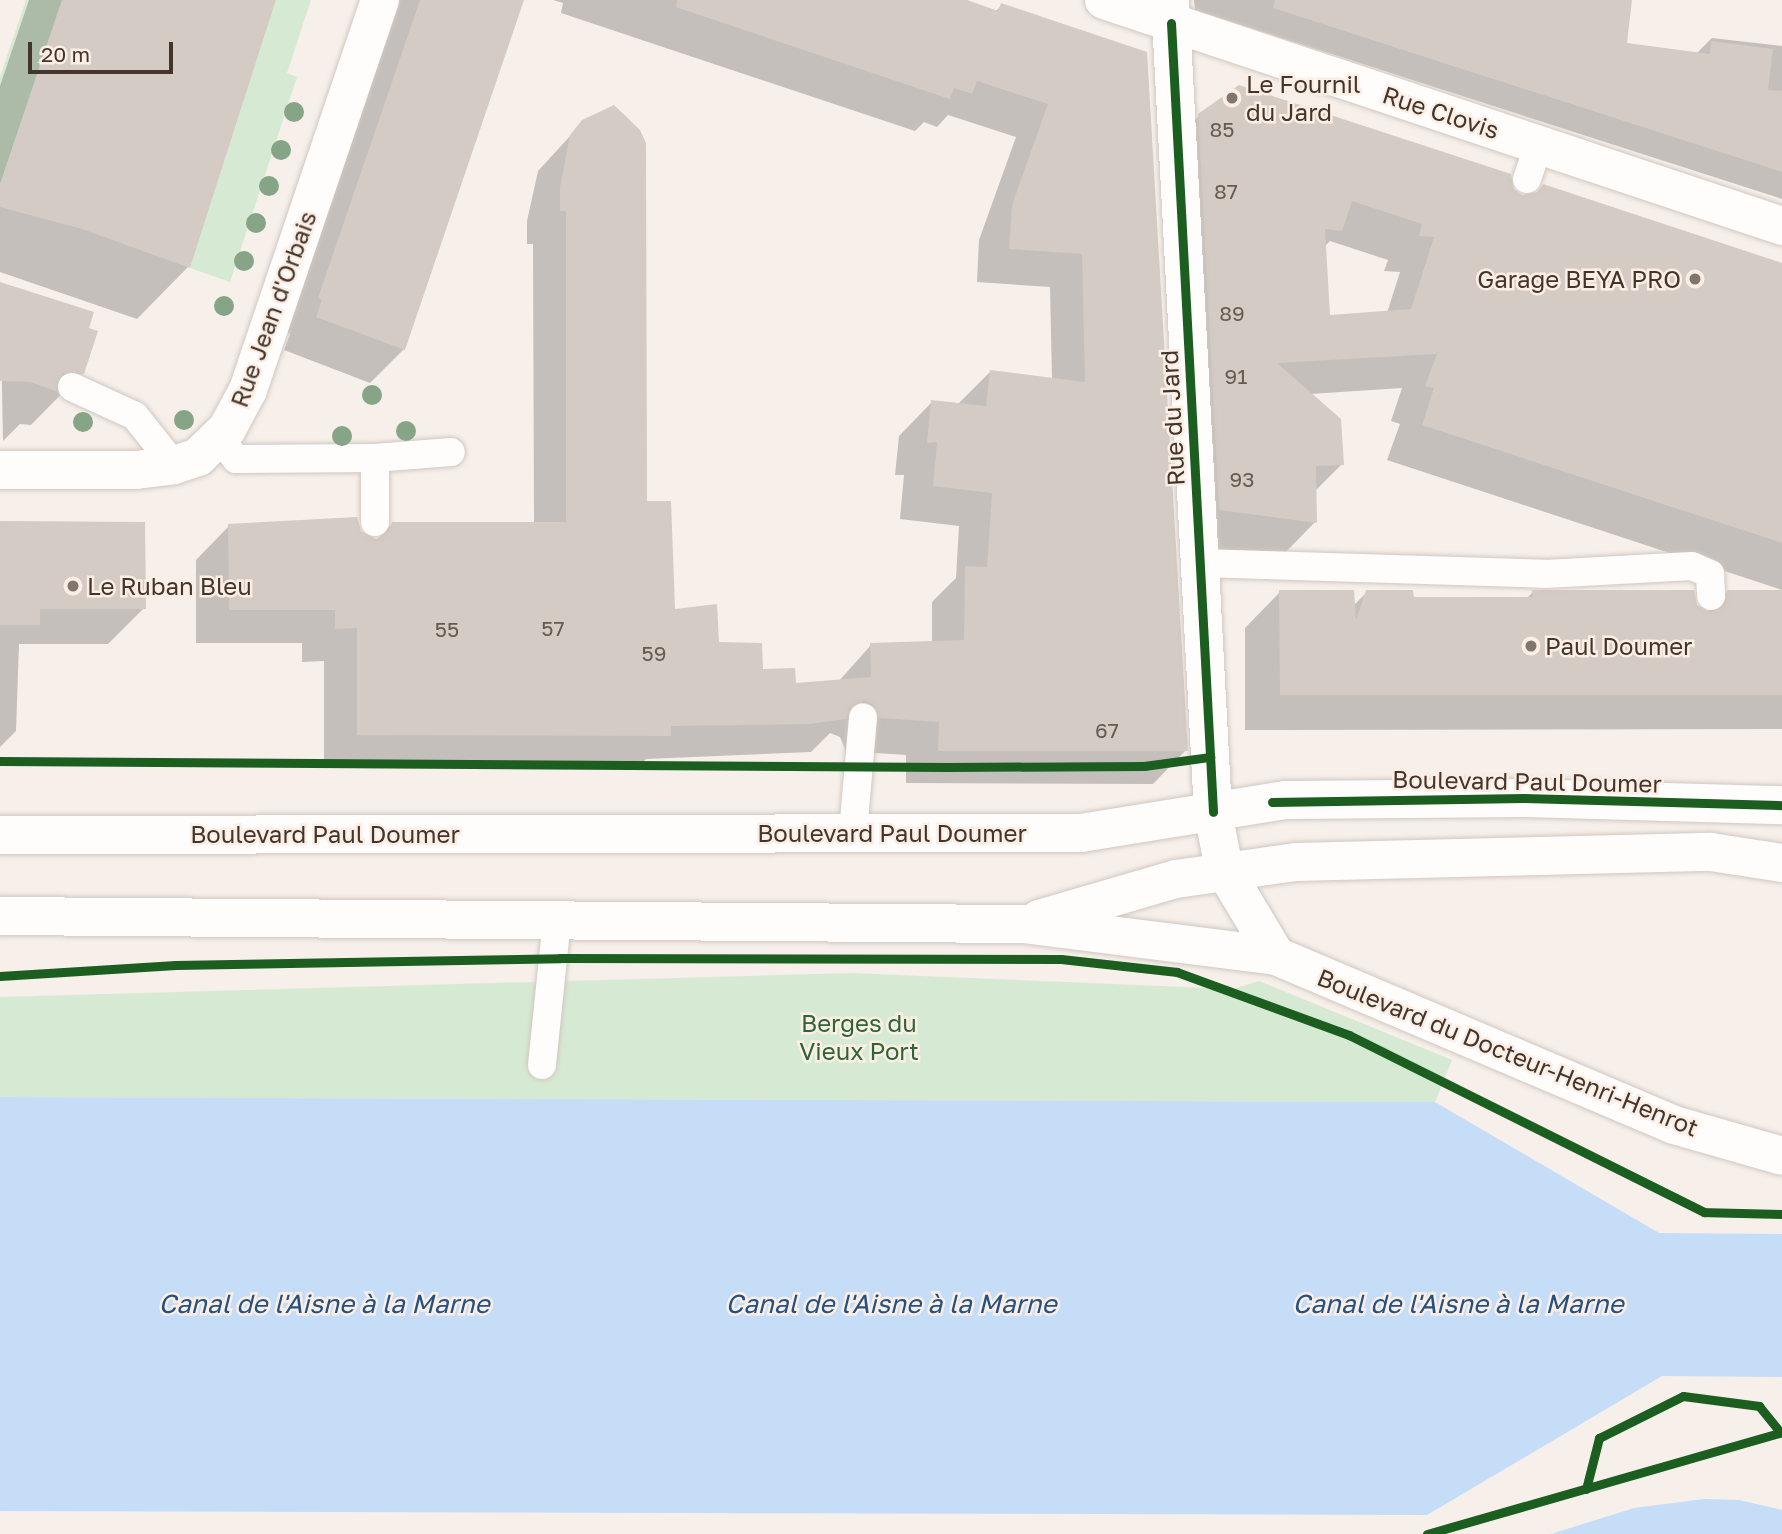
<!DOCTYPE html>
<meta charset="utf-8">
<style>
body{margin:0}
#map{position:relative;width:1782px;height:1534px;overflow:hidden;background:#f6efea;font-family:"Golos Text",sans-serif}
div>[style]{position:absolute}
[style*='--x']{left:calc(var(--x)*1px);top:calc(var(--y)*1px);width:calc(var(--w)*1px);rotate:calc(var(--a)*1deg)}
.green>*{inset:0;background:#d6ead3}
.water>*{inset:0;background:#c6ddf8}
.shadow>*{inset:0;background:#0003}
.building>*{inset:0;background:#d3cbc4}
.roads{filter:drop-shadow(0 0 2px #d0c7c0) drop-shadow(0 0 2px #d0c7c0)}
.lane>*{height:28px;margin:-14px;padding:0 14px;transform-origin:14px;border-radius:14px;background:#fefdfc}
.street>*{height:38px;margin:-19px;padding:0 19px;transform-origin:19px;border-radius:19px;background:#fefdfc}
.secondary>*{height:38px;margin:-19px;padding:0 19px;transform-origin:19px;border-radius:19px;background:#fefdfc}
.cycleway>*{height:9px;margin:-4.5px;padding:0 4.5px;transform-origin:4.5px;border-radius:4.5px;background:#1b5e20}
.trees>*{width:20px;height:20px;margin:-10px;border-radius:50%;background:#86a486}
.dots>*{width:19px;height:19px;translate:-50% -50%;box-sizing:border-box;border:4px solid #fceee4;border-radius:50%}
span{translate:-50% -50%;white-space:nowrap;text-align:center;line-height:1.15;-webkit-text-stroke:5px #fceee4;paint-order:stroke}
.number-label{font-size:21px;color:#665a51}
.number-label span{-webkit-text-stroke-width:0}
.poi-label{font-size:24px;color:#42352b}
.left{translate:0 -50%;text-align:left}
.right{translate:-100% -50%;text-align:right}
.street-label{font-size:24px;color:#42352b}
.park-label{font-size:24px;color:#2b6635}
.water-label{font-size:26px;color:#225284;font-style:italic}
.scale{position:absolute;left:28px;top:42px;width:145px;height:32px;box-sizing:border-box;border:4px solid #42352b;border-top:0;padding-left:9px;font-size:21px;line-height:24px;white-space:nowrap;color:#42352b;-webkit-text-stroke:5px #fceee4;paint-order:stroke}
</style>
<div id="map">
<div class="green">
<div style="clip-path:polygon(26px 0,62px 0,0 184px,0 77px)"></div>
<div style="clip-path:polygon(276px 0,311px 0,287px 73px,297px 77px,230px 282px,190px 268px)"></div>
<div style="clip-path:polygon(850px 973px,1233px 989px,1259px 981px,1452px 1060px,1435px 1102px,0 1097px,0 997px)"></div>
</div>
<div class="water">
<div style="clip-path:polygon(0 1097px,1435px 1102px,1659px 1233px,1782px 1234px,1782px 1377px,1662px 1376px,1427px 1515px,0 1511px)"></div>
<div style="clip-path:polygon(1704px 1499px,1739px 1500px,1782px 1510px,1782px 1534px,1551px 1534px,1634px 1508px)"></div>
</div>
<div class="shadow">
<div style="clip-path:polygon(29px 0,274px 0,188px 267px,137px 319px,0 272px,0 86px)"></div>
<div style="clip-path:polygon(399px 0,509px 0,404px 349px,370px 383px,284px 350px,290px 334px,286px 332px)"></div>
<div style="clip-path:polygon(553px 0,961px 0,996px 11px,1002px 5px,1146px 54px,1186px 750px,1153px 784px,906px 783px,906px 755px,846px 751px,840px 737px,830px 733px,811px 752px,646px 759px,636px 769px,324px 768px,324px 661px,302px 662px,302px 643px,196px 643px,196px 560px,229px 526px,360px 532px,376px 541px,392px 524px,534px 524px,533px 244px,527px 244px,527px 221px,538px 171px,583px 122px,645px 503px,673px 611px,762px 671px,794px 685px,838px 682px,871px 645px,932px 643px,932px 602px,956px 578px,959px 526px,900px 519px,904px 475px,895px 475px,899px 436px,932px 402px,957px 405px,991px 371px,1052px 379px,1050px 287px,977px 282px,979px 240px,1016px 137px,948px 115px,937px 127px,924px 122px,915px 131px,561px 13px,563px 3px)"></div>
<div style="clip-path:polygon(1194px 0,1630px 0,1626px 45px,1696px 54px,1712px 38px,1782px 46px,1782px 199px,1195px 10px)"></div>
<div style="clip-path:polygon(evenodd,1199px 116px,1512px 190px,1522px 197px,1782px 265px,1782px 590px,1387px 460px,1400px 424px,1391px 421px,1402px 388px,1310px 394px,1342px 464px,1314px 492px,1315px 522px,1280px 558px,1184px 545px,1163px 151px,1199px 116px,1330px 241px,1388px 260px,1384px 271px,1400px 272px,1387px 313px,1328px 317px,1324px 247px,1330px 241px)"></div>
<div style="clip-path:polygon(0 284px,86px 329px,82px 373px,31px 425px,20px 424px,3px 441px)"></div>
<div style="clip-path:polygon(0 523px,144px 608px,108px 644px,19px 644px,16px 731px,0 747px)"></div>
<div style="clip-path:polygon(1728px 591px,1782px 591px,1782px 729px,1245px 730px,1245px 628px,1280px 592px,1353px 606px,1367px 592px,1413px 599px,1526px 599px,1533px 592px,1696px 607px,1707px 612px)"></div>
</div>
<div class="building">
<div style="clip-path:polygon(62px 0,276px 0,190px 268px,82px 229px,0 207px,0 184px)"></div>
<div style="clip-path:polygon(420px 0,524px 0,405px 350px,316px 317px,322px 300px,318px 298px)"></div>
<div style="clip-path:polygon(677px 0,967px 0,998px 11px,1001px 3px,1147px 52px,1188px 751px,938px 751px,939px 722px,880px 718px,873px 704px,864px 700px,850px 707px,846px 719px,809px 724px,671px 726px,671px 736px,357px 735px,357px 628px,335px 629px,335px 610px,229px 610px,228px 524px,357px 517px,361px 531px,376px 539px,389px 531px,392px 522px,566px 522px,566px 211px,560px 211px,560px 187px,570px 135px,582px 120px,614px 105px,640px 130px,646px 143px,647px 501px,671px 501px,675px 609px,717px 604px,719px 642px,762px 643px,763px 669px,795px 668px,796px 683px,871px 677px,870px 643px,964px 640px,965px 566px,987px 567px,992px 493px,933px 486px,937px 442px,927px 443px,931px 400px,986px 406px,990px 370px,1085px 382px,1082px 254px,1009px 249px,1012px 205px,1048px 104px,977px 81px,972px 94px,954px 88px,950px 99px,676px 7px)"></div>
<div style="clip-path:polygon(1275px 0,1632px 0,1627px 43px,1710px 54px,1711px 41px,1773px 49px,1768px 90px,1782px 91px,1782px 172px,1273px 8px)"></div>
<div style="clip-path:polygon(evenodd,1239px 85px,1511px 174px,1514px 189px,1522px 195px,1537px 192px,1543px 184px,1782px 263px,1782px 543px,1422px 425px,1434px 388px,1425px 386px,1437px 354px,1277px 363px,1341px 419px,1344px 465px,1316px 466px,1317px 523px,1219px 510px,1198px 114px,1239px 85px,1352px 201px,1422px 224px,1419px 236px,1434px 237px,1411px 309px,1330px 315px,1325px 229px,1342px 231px,1352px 201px)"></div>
<div style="clip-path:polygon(0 282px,94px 312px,89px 328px,98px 331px,84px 374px,63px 373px,56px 391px,30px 382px,0 381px)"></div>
<div style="clip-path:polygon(0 521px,145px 522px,146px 609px,40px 609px,40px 625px,0 625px)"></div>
<div style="clip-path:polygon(1279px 590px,1354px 590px,1356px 620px,1366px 590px,1413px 590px,1414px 597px,1533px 597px,1532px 590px,1694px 590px,1697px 605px,1711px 613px,1725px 604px,1727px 590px,1782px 590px,1782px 695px,1280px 695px)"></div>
</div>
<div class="roads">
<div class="lane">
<div style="--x:1527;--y:179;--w:36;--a:-71"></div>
<div style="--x:72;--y:387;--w:69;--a:24.7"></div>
<div style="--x:135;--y:416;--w:63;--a:51.5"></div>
<div style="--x:219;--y:437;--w:28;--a:52"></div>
<div style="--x:236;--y:459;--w:139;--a:-0.4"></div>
<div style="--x:375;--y:458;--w:76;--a:-4.5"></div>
<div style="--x:375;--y:522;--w:64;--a:-90"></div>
<div style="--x:1200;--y:563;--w:345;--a:1.8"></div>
<div style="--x:1545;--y:574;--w:147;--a:-3.1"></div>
<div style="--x:1692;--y:566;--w:20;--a:24"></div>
<div style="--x:1710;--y:574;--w:22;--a:87"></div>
<div style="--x:853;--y:832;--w:115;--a:-85"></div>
<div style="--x:542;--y:1065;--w:145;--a:-84.1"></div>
</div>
<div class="street">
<div style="--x:1104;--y:0;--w:715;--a:18.43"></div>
<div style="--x:1170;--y:0;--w:813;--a:86.97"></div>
<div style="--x:0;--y:470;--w:136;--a:0"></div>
<div style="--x:136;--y:470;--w:38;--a:-7"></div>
<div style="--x:174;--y:465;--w:25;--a:-18"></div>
<div style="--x:198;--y:457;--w:40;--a:-44"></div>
<div style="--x:227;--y:429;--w:44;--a:-61.7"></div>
<div style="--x:248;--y:390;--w:412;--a:-71.3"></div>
</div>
<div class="secondary">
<div style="--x:1213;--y:812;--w:58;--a:79.1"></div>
<div style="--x:1224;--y:869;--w:101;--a:59.1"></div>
<div style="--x:0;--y:835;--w:1081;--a:-0.11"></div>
<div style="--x:1081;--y:833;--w:207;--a:-9.2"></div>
<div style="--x:1285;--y:800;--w:239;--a:-0.5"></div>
<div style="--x:1524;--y:798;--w:258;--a:1.6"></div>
<div style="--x:0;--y:916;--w:1023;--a:0.45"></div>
<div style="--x:1023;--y:924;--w:255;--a:7.2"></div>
<div style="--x:1276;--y:956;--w:432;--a:23"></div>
<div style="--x:1674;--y:1125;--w:112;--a:16"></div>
<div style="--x:1039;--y:919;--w:143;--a:-16.3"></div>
<div style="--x:1176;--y:879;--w:121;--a:-8.1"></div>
<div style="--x:1296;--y:862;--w:415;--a:-1.4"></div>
<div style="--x:1711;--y:852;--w:72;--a:8.8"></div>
</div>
</div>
<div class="cycleway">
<div style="--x:1171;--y:23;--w:790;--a:86.95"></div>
<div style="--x:0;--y:761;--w:948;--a:0.36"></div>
<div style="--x:948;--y:767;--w:196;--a:-0.3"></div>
<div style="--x:1144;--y:766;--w:67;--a:-7.8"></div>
<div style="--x:1272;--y:802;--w:252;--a:-0.9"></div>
<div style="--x:1524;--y:798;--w:258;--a:1.6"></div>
<div style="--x:0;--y:976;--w:176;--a:-3.6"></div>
<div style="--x:176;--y:965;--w:384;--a:-1"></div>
<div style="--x:560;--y:958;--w:501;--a:0.11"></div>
<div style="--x:1061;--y:959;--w:117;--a:6.4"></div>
<div style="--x:1177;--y:972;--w:183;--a:20.1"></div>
<div style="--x:1349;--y:1035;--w:397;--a:26.5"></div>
<div style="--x:1704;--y:1212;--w:78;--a:1.5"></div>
<div style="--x:1586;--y:1489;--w:53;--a:-75.7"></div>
<div style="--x:1599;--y:1438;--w:94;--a:-26.6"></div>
<div style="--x:1683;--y:1396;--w:77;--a:7.5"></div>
<div style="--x:1759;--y:1406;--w:33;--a:51"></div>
<div style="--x:1427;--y:1534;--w:369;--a:-16"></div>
</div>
<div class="trees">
<div style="left:294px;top:112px"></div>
<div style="left:281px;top:150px"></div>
<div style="left:269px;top:186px"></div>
<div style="left:256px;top:223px"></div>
<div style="left:244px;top:261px"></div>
<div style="left:224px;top:306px"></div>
<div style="left:372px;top:395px"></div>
<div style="left:184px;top:420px"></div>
<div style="left:83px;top:422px"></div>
<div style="left:406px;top:431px"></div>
<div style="left:342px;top:436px"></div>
</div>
<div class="dots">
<div style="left:1232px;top:98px;background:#81766e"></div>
<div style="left:1695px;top:279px;background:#81766e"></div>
<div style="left:73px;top:586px;background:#81766e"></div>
<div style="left:1531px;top:646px;background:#81766e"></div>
</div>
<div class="number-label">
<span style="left:1222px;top:129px">85</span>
<span style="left:1226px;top:191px">87</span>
<span style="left:1232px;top:313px">89</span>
<span style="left:1236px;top:376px">91</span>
<span style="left:1242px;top:479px">93</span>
<span style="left:553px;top:628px">57</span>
<span style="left:447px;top:629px">55</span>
<span style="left:654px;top:653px">59</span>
<span style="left:1107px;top:730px">67</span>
</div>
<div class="poi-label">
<span class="left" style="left:1246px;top:98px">Le Fournil<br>du Jard</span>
<span class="right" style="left:1681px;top:279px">Garage BEYA PRO</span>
<span class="left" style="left:87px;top:586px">Le Ruban Bleu</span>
<span class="left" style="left:1545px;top:646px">Paul Doumer</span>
</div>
<div class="street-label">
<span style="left:1441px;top:112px;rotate:18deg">Rue Clovis</span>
<span style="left:273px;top:309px;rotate:-70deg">Rue Jean d'Orbais</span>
<span style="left:1172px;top:418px;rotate:-93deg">Rue du Jard</span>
<span style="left:1527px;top:781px;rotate:1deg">Boulevard Paul Doumer</span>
<span style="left:892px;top:833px">Boulevard Paul Doumer</span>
<span style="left:325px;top:834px">Boulevard Paul Doumer</span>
<span style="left:1508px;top:1052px;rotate:22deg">Boulevard du Docteur-Henri-Henrot</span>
</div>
<div class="park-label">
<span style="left:859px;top:1037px">Berges du<br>Vieux Port</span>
</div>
<div class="water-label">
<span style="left:324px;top:1304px">Canal de l'Aisne à la Marne</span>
<span style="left:891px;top:1304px">Canal de l'Aisne à la Marne</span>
<span style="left:1458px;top:1304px">Canal de l'Aisne à la Marne</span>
</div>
<div class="scale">20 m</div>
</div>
